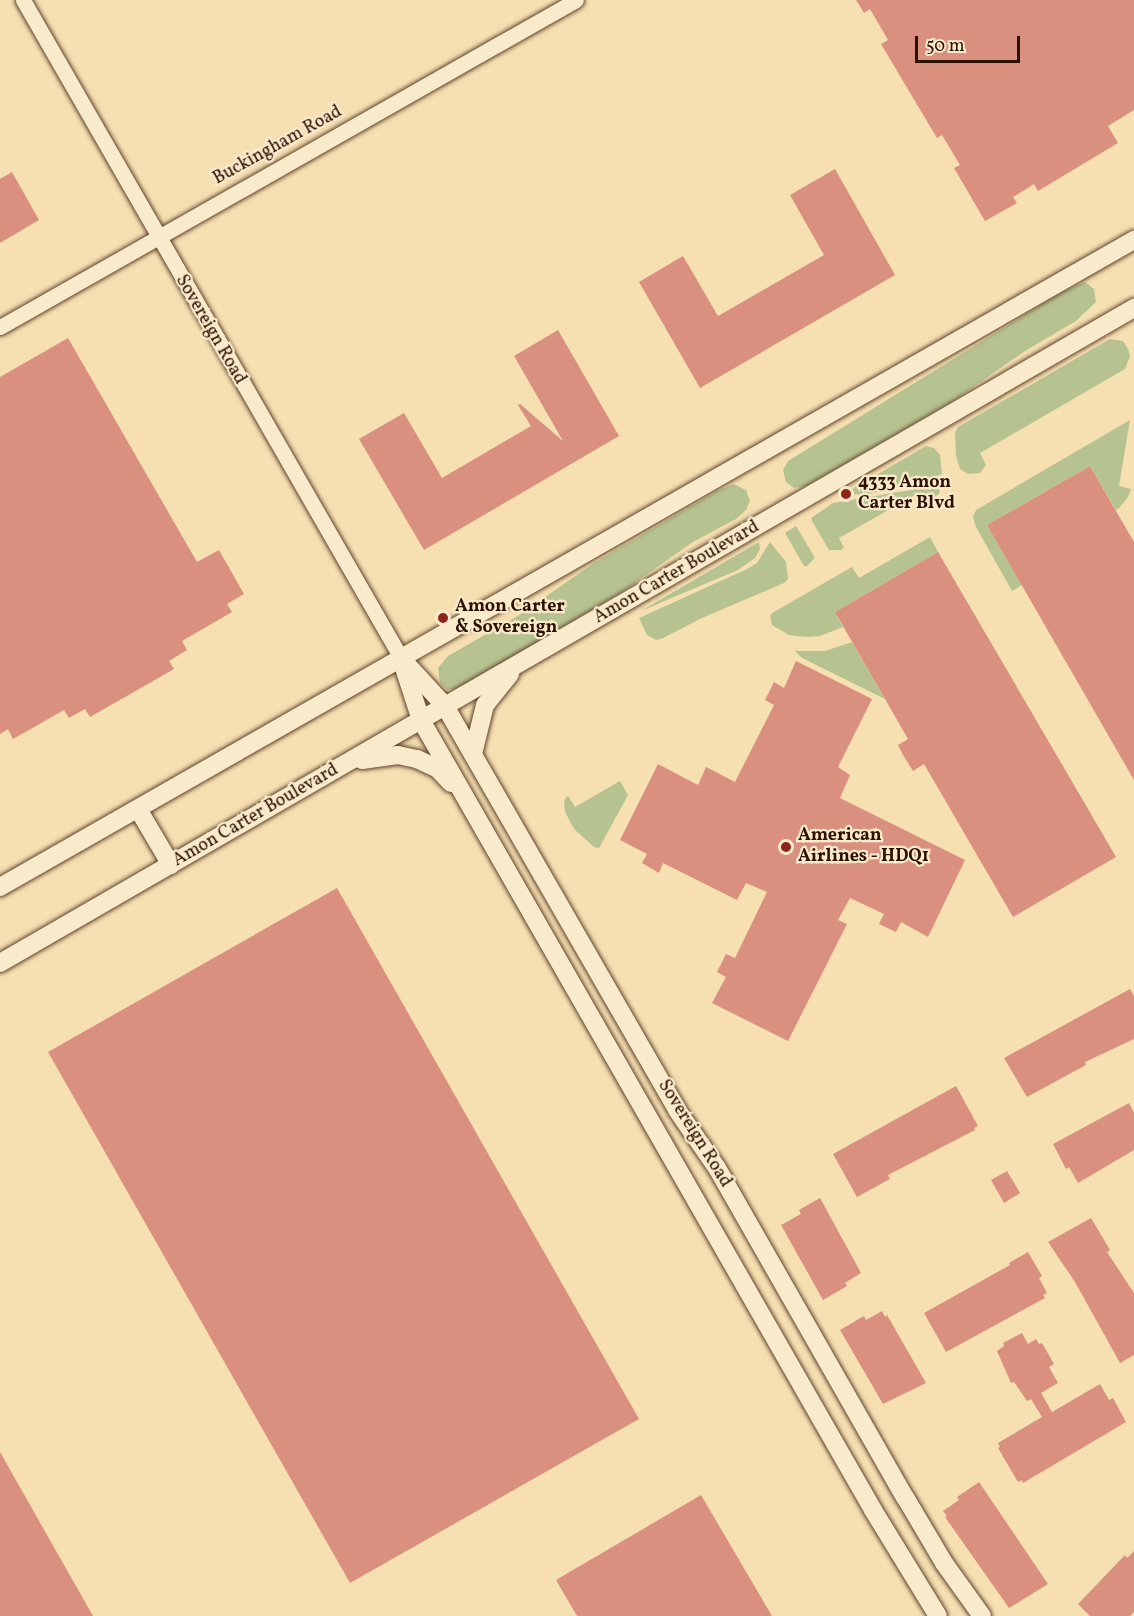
<!DOCTYPE html>
<style>
body{margin:0}
#map{position:relative;width:1134px;height:1616px;overflow:hidden;background:#f6dfb1;font-family:Vollkorn,serif}
div>[style]{position:absolute}
[style*='--x']{left:calc(var(--x)*1px);top:calc(var(--y)*1px);width:calc(var(--w)*1px);rotate:calc(var(--a)*1deg)}
.green>*{inset:0;background:#b6c391}
.building>*{inset:0;background:#da907e}
.roads{filter:drop-shadow(0 0 2px #5f442c) drop-shadow(0 0 2px #5f442c)}
.minor>*{height:15px;margin:-7.5px;padding:0 7.5px;transform-origin:7.5px;border-radius:7.5px;background:#f9eacc}
.tertiary>*{height:18px;margin:-9px;padding:0 9px;transform-origin:9px;border-radius:9px;background:#f9eacc}
.dots>*{width:16px;height:16px;translate:-50% -50%;box-sizing:border-box;border:3px solid #f9eacc;border-radius:50%}
span{translate:-50% -50%;white-space:nowrap;text-align:center;line-height:1.15;-webkit-text-stroke:4.5px #f9eacc;paint-order:stroke}
.street-label{font-size:18px;color:#2d1100}
.poi-label{font-size:18px;color:#2d1100;font-weight:700}
.left{translate:0 -50%;text-align:left}
.scale{position:absolute;left:915px;top:36px;width:105px;height:27px;box-sizing:border-box;border:3px solid #2d1100;border-top:0;padding-left:8px;font-size:18px;line-height:21px;white-space:nowrap;color:#2d1100;-webkit-text-stroke:4px #f9eacc;paint-order:stroke}
</style>
<div id="map">
<div class="green">
<div style="clip-path:polygon(1085px 282px,1094px 289px,1096px 302px,1076px 321px,1025px 351px,953px 401px,806px 486px,794px 488px,786px 482px,783px 470px,788px 461px,1062px 292px)"></div>
<div style="clip-path:polygon(1110px 339px,1123px 341px,1128px 349px,1130px 356px,1125px 369px,980px 453px,986px 465px,980px 473px,968px 474px,960px 469px,956px 456px,955px 433px,958px 427px)"></div>
<div style="clip-path:polygon(1130px 420px,1119px 486px,1131px 489px,1128px 497px,1119px 508px,1116px 510px,1090px 466px,987px 525px,1022px 585px,1012px 591px,976px 527px,973px 517px,976px 510px)"></div>
<div style="clip-path:polygon(926px 446px,934px 448px,940px 455px,942px 474px,910px 485px,868px 494px,842px 495px)"></div>
<div style="clip-path:polygon(942px 479px,939px 494px,931px 499px,925px 499px,920px 492px,839px 538px,844px 548px,841px 550px,829px 550px,812px 521px,811px 518px,833px 503px,911px 490px)"></div>
<div style="clip-path:polygon(734px 484px,746px 490px,750px 501px,746px 510px,736px 519px,693px 542px,623px 591px,474px 680px,454px 689px,447px 689px,440px 683px,438px 668px,448px 656px,518px 616px,594px 563px,717px 491px)"></div>
<div style="clip-path:polygon(796px 526px,815px 558px,807px 566px,804px 566px,785px 533px)"></div>
<div style="clip-path:polygon(930px 537px,938px 552px,835px 612px,843px 627px,820px 636px,805px 637px,789px 635px,772px 625px,770px 616px,772px 613px,852px 567px,859px 578px)"></div>
<div style="clip-path:polygon(759px 542px,760px 549px,755px 558px,738px 570px,641px 611px)"></div>
<div style="clip-path:polygon(770px 542px,786px 562px,788px 579px,784px 583px,702px 618px,661px 639px,656px 640px,647px 635px,639px 618px,747px 569px,757px 563px)"></div>
<div style="clip-path:polygon(852px 642px,885px 699px,802px 658px,795px 651px,825px 651px)"></div>
<div style="clip-path:polygon(620px 781px,628px 795px,599px 848px,594px 847px,574px 829px,565px 812px,564px 801px,567px 796px,569px 797px,575px 807px)"></div>
</div>
<div class="building">
<div style="clip-path:polygon(856px 0,1134px 0,1134px 110px,1108px 126px,1118px 143px,1038px 191px,1034px 184px,1013px 197px,1017px 203px,985px 221px,954px 168px,960px 165px,942px 135px,937px 138px,881px 44px,888px 40px,870px 9px,864px 13px)"></div>
<div style="clip-path:polygon(835px 169px,895px 275px,700px 388px,639px 282px,683px 256px,718px 316px,824px 255px,790px 195px)"></div>
<div style="clip-path:polygon(12px 172px,39px 220px,0 243px,0 179px)"></div>
<div style="clip-path:polygon(558px 330px,619px 436px,424px 550px,359px 439px,404px 413px,442px 478px,531px 426px,518px 405px,520px 404px,563px 441px,514px 356px)"></div>
<div style="clip-path:polygon(68px 338px,197px 562px,219px 550px,244px 594px,227px 604px,232px 612px,182px 641px,187px 650px,169px 661px,174px 669px,90px 717px,85px 709px,69px 718px,64px 710px,13px 739px,8px 729px,0 734px,0 377px)"></div>
<div style="clip-path:polygon(1090px 466px,1134px 542px,1134px 780px,987px 525px)"></div>
<div style="clip-path:polygon(938px 552px,1116px 857px,1013px 917px,924px 764px,913px 771px,903px 755px,898px 745px,908px 739px,835px 612px)"></div>
<div style="clip-path:polygon(796px 661px,872px 699px,838px 767px,850px 775px,840px 798px,965px 860px,928px 937px,901px 922px,896px 932px,879px 924px,884px 914px,850px 898px,838px 920px,847px 924px,788px 1041px,712px 1003px,726px 977px,717px 972px,726px 954px,735px 958px,767px 892px,746px 883px,737px 900px,663px 863px,659px 873px,642px 863px,647px 854px,620px 840px,658px 764px,698px 785px,706px 767px,735px 782px,774px 705px,765px 700px,774px 682px,784px 688px)"></div>
<div style="clip-path:polygon(337px 888px,639px 1419px,350px 1583px,48px 1052px)"></div>
<div style="clip-path:polygon(1130px 989px,1134px 996px,1134px 1039px,1085px 1062px,1086px 1065px,1027px 1097px,1004px 1058px)"></div>
<div style="clip-path:polygon(956px 1086px,978px 1126px,974px 1128px,975px 1130px,888px 1175px,890px 1179px,857px 1197px,833px 1154px)"></div>
<div style="clip-path:polygon(1129px 1103px,1134px 1113px,1134px 1150px,1078px 1183px,1069px 1167px,1066px 1169px,1053px 1144px)"></div>
<div style="clip-path:polygon(1007px 1171px,1020px 1193px,1004px 1203px,991px 1180px)"></div>
<div style="clip-path:polygon(820px 1198px,861px 1273px,845px 1283px,847px 1286px,823px 1300px,781px 1225px,801px 1214px,799px 1210px)"></div>
<div style="clip-path:polygon(1091px 1218px,1110px 1250px,1107px 1252px,1134px 1293px,1134px 1355px,1120px 1363px,1075px 1282px,1048px 1242px)"></div>
<div style="clip-path:polygon(1028px 1252px,1042px 1276px,1039px 1278px,1047px 1293px,1043px 1295px,1045px 1298px,946px 1352px,924px 1313px,1010px 1265px,1009px 1263px)"></div>
<div style="clip-path:polygon(882px 1311px,885px 1317px,887px 1315px,926px 1383px,883px 1404px,840px 1330px,864px 1316px,866px 1320px)"></div>
<div style="clip-path:polygon(1022px 1333px,1028px 1344px,1036px 1339px,1039px 1344px,1042px 1343px,1054px 1364px,1049px 1367px,1058px 1383px,1041px 1393px,1052px 1412px,1100px 1384px,1109px 1400px,1113px 1398px,1126px 1422px,1023px 1483px,1022px 1480px,1018px 1482px,998px 1448px,1000px 1447px,998px 1443px,1042px 1417px,1031px 1399px,1027px 1401px,1014px 1382px,1011px 1383px,997px 1351px,1004px 1346px,1003px 1343px)"></div>
<div style="clip-path:polygon(0 1452px,93px 1616px,0 1616px)"></div>
<div style="clip-path:polygon(979px 1482px,1048px 1584px,1009px 1608px,945px 1517px,947px 1516px,943px 1511px,959px 1500px,957px 1497px)"></div>
<div style="clip-path:polygon(701px 1495px,772px 1616px,577px 1616px,556px 1580px)"></div>
<div style="clip-path:polygon(1134px 1551px,1134px 1612px,1130px 1616px,1090px 1616px,1078px 1604px,1125px 1555px,1127px 1558px)"></div>
</div>
<div class="roads">
<div class="minor">
<div style="--x:23;--y:0;--w:759;--a:60.12"></div>
<div style="--x:0;--y:327;--w:662;--a:-29.58"></div>
</div>
<div class="tertiary">
<div style="--x:401;--y:658;--w:65;--a:47.5"></div>
<div style="--x:445;--y:706;--w:466;--a:60.1"></div>
<div style="--x:677;--y:1110;--w:70;--a:55.4"></div>
<div style="--x:717;--y:1168;--w:379;--a:60.3"></div>
<div style="--x:905;--y:1497;--w:77;--a:59.4"></div>
<div style="--x:944;--y:1563;--w:65;--a:54.4"></div>
<div style="--x:403;--y:665;--w:58;--a:71.9"></div>
<div style="--x:421;--y:720;--w:910;--a:60.22"></div>
<div style="--x:873;--y:1510;--w:124;--a:58.5"></div>
<div style="--x:473;--y:754;--w:50;--a:-76.2"></div>
<div style="--x:485;--y:705;--w:40;--a:-51"></div>
<div style="--x:362;--y:760;--w:36;--a:-8"></div>
<div style="--x:398;--y:755;--w:19;--a:12"></div>
<div style="--x:417;--y:759;--w:23;--a:25"></div>
<div style="--x:438;--y:769;--w:19;--a:47"></div>
<div style="--x:138;--y:809;--w:65;--a:59.5"></div>
<div style="--x:0;--y:887;--w:1306;--a:-29.71"></div>
<div style="--x:0;--y:963;--w:1310;--a:-30.01"></div>
</div>
</div>
<div class="dots">
<div style="left:846px;top:494px;background:#8f2418"></div>
<div style="left:443px;top:618px;background:#8f2418"></div>
<div style="left:786px;top:847px;background:#8f2418"></div>
</div>
<div class="street-label">
<span style="left:278px;top:146px;rotate:-29deg">Buckingham Road</span>
<span style="left:210px;top:330px;rotate:60deg">Sovereign Road</span>
<span style="left:677px;top:573px;rotate:-30deg">Amon Carter Boulevard</span>
<span style="left:256px;top:816px;rotate:-30deg">Amon Carter Boulevard</span>
<span style="left:694px;top:1134px;rotate:58deg">Sovereign Road</span>
</div>
<div class="poi-label">
<span class="left" style="left:858px;top:494px">4333 Amon<br>Carter Blvd</span>
<span class="left" style="left:455px;top:618px">Amon Carter<br>&amp; Sovereign</span>
<span class="left" style="left:798px;top:847px">American<br>Airlines - HDQ1</span>
</div>
<div class="scale">50 m</div>
</div>
